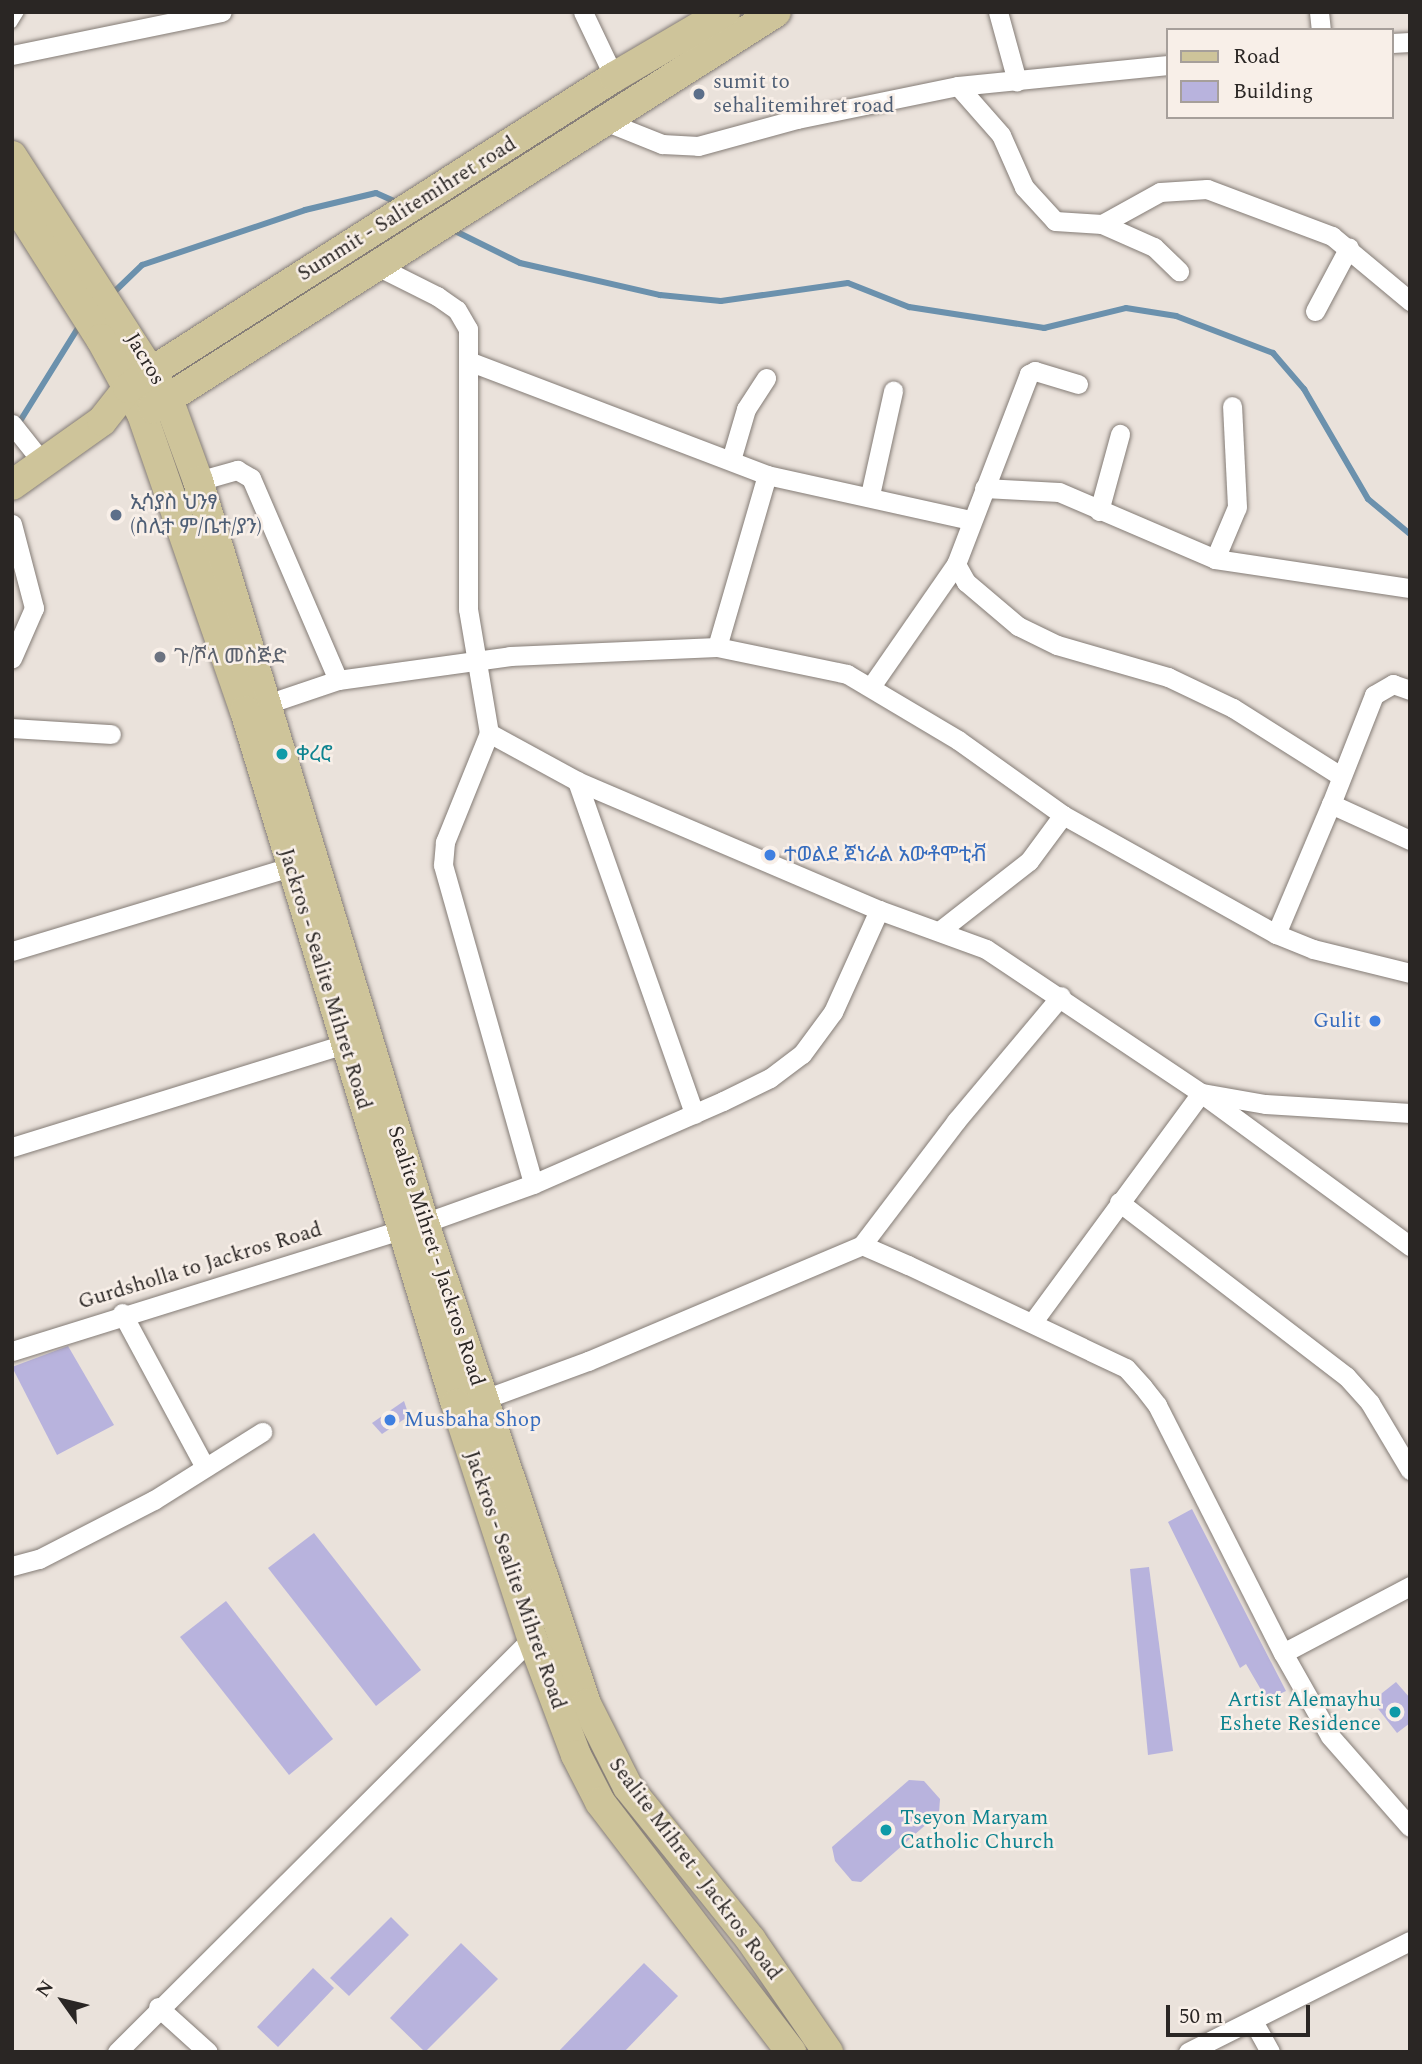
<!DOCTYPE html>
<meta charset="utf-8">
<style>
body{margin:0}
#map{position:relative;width:1422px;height:2064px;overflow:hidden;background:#eae2db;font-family:Spectral,"Noto Sans Ethiopic",serif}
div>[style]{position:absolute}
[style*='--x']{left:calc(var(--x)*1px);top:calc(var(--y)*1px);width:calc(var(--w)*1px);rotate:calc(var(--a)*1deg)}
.stream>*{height:6px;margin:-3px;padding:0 3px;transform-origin:3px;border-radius:3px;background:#6b91ad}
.building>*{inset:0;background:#b8b3dd}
.roads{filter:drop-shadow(0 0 2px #847c76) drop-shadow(0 0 2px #847c76)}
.lane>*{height:10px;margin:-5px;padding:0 5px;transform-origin:5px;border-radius:5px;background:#fff}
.street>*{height:19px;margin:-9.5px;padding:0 9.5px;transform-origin:9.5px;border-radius:9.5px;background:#fff}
.primary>*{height:30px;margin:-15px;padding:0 15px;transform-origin:15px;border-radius:15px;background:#cec49a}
.dots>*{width:19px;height:19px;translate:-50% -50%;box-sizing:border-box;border:4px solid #f8efe8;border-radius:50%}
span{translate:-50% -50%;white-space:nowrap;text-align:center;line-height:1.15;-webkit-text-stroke:5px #f8efe8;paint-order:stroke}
.service-label{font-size:21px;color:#4e5e75}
.left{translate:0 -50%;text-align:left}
.street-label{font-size:21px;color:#2a2624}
.worship-label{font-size:21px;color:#5b616d}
.culture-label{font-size:21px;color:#0d838f}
.right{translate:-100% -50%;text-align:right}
.shop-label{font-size:21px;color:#366cbe}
.frame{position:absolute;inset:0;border:14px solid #2a2624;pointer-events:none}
.legend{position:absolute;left:1166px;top:28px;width:228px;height:91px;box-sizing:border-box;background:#f8efe8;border:2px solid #a69f9a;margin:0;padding:9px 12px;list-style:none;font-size:21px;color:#2a2624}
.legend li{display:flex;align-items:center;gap:14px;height:35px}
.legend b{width:35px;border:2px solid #a69f9a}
.north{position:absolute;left:28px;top:1966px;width:70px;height:70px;-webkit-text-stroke:5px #f8efe8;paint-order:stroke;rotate:304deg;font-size:19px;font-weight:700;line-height:28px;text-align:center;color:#2a2624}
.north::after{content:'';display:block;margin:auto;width:24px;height:32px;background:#2a2624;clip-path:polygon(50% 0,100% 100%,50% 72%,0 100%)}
.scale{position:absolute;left:1166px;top:2005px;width:144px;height:32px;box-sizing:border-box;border:4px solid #2a2624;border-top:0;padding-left:9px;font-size:21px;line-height:24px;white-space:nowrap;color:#2a2624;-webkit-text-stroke:5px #f8efe8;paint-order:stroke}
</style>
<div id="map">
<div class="stream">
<div style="--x:451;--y:229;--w:77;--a:26.2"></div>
<div style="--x:520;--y:263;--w:144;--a:12.9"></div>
<div style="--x:660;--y:295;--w:61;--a:5.6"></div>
<div style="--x:721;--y:301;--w:128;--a:-8.1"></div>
<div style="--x:848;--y:283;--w:66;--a:21.5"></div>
<div style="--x:909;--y:307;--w:137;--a:8.8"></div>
<div style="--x:1044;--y:328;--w:84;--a:-13.7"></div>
<div style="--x:1126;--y:308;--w:51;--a:9.1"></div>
<div style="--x:1176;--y:316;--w:104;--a:20.9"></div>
<div style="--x:1273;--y:353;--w:48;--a:49.3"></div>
<div style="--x:1304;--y:389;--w:127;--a:59.8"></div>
<div style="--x:1368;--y:499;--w:55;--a:39.8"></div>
<div style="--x:112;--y:294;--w:42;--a:-44"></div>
<div style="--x:142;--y:265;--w:172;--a:-18.6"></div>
<div style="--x:305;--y:210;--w:73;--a:-13.5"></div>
<div style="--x:376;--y:193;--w:24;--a:24"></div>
<div style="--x:17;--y:426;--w:121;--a:-58.1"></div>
</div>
<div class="building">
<div style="clip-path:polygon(68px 1346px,114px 1425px,57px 1455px,12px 1367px)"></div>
<div style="clip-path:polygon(404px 1401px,409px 1416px,382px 1434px,372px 1423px)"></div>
<div style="clip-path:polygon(1192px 1509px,1286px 1691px,1267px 1700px,1246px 1664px,1240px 1668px,1168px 1522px)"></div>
<div style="clip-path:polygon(314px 1533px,421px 1670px,376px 1706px,268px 1568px)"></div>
<div style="clip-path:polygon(1149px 1567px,1173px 1751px,1148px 1755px,1130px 1569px)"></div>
<div style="clip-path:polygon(226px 1601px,333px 1739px,289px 1775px,180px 1637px)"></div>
<div style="clip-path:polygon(1396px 1682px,1410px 1698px,1410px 1723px,1397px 1733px,1372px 1701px)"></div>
<div style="clip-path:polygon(909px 1780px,924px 1781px,940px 1799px,939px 1813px,861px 1882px,852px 1881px,835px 1861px,832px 1847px)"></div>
<div style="clip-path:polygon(391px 1917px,409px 1935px,349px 1996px,330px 1978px)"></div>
<div style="clip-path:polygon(461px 1943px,498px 1979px,425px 2052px,390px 2018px)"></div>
<div style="clip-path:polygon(644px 1963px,678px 1996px,624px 2052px,558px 2052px)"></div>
<div style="clip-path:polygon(313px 1968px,334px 1988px,278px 2047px,257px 2027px)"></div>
</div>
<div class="roads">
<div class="lane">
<div style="--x:12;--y:23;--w:13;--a:-58"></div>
</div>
<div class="street">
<div style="--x:583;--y:12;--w:72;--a:64.5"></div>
<div style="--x:998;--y:12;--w:72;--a:74.6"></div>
<div style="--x:1319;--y:12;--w:18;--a:84"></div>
<div style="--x:1392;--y:43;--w:18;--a:-3"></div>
<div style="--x:12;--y:55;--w:214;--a:-11.6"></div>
<div style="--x:958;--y:86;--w:65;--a:48.7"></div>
<div style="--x:1001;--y:135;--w:57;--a:66.1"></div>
<div style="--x:1024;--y:187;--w:46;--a:47.6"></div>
<div style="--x:1055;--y:221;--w:47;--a:3.7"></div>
<div style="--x:1102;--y:224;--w:66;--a:-28.9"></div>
<div style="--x:1160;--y:192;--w:47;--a:-3.7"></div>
<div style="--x:1207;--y:189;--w:134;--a:20.6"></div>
<div style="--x:1332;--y:236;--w:102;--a:39.8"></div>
<div style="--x:602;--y:120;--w:65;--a:21.8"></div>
<div style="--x:662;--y:144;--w:36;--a:3"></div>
<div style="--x:698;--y:146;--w:103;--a:-15.3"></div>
<div style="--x:797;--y:119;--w:164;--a:-11.6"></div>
<div style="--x:958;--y:86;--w:211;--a:-5.7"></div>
<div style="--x:1102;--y:224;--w:57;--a:23.9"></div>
<div style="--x:1154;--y:247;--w:35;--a:44"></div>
<div style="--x:373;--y:264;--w:72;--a:26.6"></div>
<div style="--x:437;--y:296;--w:24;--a:35"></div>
<div style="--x:457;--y:310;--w:22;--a:60"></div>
<div style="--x:468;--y:329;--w:280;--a:90"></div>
<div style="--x:468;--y:609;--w:126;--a:80.4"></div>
<div style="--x:489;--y:733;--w:118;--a:112"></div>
<div style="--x:445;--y:842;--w:23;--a:95"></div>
<div style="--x:443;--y:865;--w:331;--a:74.2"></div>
<div style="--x:1315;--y:311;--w:72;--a:-62"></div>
<div style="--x:471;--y:362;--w:317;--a:20.9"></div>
<div style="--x:767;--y:475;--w:208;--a:12.5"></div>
<div style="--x:1078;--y:384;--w:45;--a:-163.2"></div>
<div style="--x:1035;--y:371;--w:7;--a:153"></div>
<div style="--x:1029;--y:374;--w:204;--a:111"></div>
<div style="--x:956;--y:564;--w:21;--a:61"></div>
<div style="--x:966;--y:582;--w:68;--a:40.2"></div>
<div style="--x:1018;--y:626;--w:43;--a:26"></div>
<div style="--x:1057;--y:645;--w:116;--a:16.1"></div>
<div style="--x:1168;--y:677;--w:72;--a:25.5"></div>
<div style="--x:1233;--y:708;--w:125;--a:32.3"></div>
<div style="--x:12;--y:424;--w:50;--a:51.5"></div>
<div style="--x:731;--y:460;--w:53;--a:-73.6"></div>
<div style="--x:746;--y:409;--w:37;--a:-57"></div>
<div style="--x:198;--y:481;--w:41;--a:-15.8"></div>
<div style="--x:237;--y:470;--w:16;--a:30"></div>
<div style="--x:251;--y:478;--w:220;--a:66.7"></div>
<div style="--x:984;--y:488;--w:75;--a:3.1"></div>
<div style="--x:1059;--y:492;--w:170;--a:23.2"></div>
<div style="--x:1215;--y:559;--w:197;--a:8.5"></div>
<div style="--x:870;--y:495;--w:107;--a:-77.5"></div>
<div style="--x:1099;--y:511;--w:80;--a:-74.7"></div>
<div style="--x:12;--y:524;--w:87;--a:75.3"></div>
<div style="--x:34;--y:608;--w:55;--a:113.7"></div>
<div style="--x:1215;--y:559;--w:56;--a:-67.1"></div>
<div style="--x:1237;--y:507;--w:101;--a:-92.8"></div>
<div style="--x:717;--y:647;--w:179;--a:-73.8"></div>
<div style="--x:872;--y:685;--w:147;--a:-55.2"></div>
<div style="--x:1410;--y:690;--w:18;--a:-161"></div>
<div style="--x:1393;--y:684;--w:22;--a:150"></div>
<div style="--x:1374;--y:695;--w:117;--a:111.5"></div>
<div style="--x:1331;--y:804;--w:87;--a:24.5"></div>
<div style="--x:267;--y:704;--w:75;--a:-18.7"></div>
<div style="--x:338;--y:680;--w:174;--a:-7.9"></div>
<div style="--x:510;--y:656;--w:207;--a:-2.5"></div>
<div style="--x:717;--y:647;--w:133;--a:11.7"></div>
<div style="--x:847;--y:674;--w:129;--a:30.7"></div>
<div style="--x:958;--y:740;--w:129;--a:35.5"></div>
<div style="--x:1063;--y:815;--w:57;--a:126.5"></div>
<div style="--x:1029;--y:861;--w:110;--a:142"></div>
<div style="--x:12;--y:728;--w:99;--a:3.5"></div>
<div style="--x:489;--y:733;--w:100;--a:28.6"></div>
<div style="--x:1063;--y:815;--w:244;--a:29.2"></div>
<div style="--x:1276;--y:934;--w:40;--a:22"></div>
<div style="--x:1313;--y:949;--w:100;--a:13.9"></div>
<div style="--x:879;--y:910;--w:114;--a:20"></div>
<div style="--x:986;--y:949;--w:259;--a:33.8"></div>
<div style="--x:1201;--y:1093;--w:285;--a:126.3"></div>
<div style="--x:1276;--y:934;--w:141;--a:-67.1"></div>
<div style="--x:12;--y:951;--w:290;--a:-16.8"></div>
<div style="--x:1410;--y:1113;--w:145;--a:-176.4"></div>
<div style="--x:1265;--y:1104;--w:65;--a:-170.2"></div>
<div style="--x:1201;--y:1093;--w:259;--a:36.2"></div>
<div style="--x:12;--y:1147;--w:348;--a:-17.2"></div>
<div style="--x:1119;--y:1202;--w:286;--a:37.5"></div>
<div style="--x:1346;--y:1376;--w:36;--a:48"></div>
<div style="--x:1370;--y:1403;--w:78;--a:59.2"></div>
<div style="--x:862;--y:1245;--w:156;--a:-52.8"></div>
<div style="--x:956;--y:1121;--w:163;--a:-50"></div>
<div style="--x:122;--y:1313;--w:175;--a:61.7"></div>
<div style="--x:12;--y:1351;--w:431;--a:-17.3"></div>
<div style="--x:424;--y:1223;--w:116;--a:-19.7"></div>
<div style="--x:533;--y:1184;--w:207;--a:-23.6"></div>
<div style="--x:723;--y:1101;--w:52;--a:-26.1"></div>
<div style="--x:770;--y:1078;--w:40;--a:-37"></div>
<div style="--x:802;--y:1054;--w:52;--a:-53.6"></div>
<div style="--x:833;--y:1012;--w:112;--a:-65.7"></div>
<div style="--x:879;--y:910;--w:328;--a:-156.9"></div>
<div style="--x:577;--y:781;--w:353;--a:70.6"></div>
<div style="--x:482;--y:1400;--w:113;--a:-20.2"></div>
<div style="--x:588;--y:1361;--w:298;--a:-22.9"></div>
<div style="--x:862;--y:1245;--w:50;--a:23.5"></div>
<div style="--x:908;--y:1265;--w:241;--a:25.3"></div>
<div style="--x:1126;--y:1368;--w:25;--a:48"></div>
<div style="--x:1143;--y:1387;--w:23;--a:52"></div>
<div style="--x:1157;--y:1405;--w:278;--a:63.1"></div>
<div style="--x:1283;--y:1653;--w:95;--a:60.5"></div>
<div style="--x:1330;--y:1736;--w:121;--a:48.7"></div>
<div style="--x:12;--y:1566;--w:28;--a:-15"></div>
<div style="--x:39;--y:1559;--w:129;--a:-27.2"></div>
<div style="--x:154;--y:1500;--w:128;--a:-32.2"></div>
<div style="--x:1283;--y:1653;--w:144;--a:-27.8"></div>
<div style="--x:158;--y:2007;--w:67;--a:42"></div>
<div style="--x:1253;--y:2021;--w:35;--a:61"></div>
<div style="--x:117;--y:2052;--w:586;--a:-44.93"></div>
<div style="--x:1188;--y:2052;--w:248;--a:-26.6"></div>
</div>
<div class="primary">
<div style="--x:12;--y:156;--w:289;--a:57.3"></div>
<div style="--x:168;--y:399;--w:87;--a:69.9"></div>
<div style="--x:198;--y:481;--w:776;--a:73.06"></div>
<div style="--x:424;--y:1223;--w:508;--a:71.39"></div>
<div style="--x:586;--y:1704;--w:93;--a:63.2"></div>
<div style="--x:628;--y:1787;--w:196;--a:51.2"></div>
<div style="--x:751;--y:1940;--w:136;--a:55.5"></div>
<div style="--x:12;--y:199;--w:166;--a:57.6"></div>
<div style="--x:101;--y:339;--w:85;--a:61.3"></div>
<div style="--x:142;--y:414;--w:314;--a:70.9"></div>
<div style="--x:245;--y:711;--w:724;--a:73.07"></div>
<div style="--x:456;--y:1404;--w:246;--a:72"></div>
<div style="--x:532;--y:1638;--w:125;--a:69.4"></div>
<div style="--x:576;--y:1755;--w:53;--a:62.9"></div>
<div style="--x:600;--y:1802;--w:315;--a:52.6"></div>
<div style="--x:153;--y:408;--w:738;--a:-32.44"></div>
<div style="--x:12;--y:485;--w:110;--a:-35.4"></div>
<div style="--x:102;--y:421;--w:42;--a:-51.8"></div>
<div style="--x:128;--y:388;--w:32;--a:-35"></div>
<div style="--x:154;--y:370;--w:545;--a:-32.5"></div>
<div style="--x:614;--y:77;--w:129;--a:-30.4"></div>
</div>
</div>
<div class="dots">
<div style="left:699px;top:94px;background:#5c6f8a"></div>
<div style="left:116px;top:515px;background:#5c6f8a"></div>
<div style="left:160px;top:657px;background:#6b7280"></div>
<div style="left:282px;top:754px;background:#0f9aa8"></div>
<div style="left:770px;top:855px;background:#3f7fe0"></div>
<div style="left:1375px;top:1021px;background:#3f7fe0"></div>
<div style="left:390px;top:1420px;background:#3f7fe0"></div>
<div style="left:1395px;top:1712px;background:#0f9aa8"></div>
<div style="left:886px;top:1830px;background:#0f9aa8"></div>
</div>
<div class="service-label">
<span class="left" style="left:713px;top:94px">sumit to<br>sehalitemihret road</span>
<span class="left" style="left:130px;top:515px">ኢሳያስ ህንፃ<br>(ስሊተ ም/ቤተ/ያን)</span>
</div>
<div class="street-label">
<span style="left:407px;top:209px;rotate:-32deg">Summit - Salitemihret road</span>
<span style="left:145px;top:359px;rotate:59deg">Jacros</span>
<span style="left:325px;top:979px;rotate:73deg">Jackros - Sealite Mihret Road</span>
<span style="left:436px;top:1256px;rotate:72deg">Sealite Mihret - Jackros Road</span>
<span style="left:200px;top:1266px;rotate:-17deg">Gurdsholla to Jackros Road</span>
<span style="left:515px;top:1580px;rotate:71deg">Jackros - Sealite Mihret Road</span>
<span style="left:695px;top:1869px;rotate:53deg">Sealite Mihret - Jackros Road</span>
</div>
<div class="worship-label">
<span class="left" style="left:174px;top:657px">ጉ/ሾላ መስጅድ</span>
</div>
<div class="culture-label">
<span class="left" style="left:296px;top:754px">ቀረሮ</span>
<span class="right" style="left:1381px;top:1712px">Artist Alemayhu<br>Eshete Residence</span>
<span class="left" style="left:900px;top:1830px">Tseyon Maryam<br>Catholic Church</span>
</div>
<div class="shop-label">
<span class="left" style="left:784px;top:855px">ተወልደ ጀነራል አውቶሞቲቭ</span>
<span class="right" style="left:1361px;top:1021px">Gulit</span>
<span class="left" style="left:404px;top:1420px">Musbaha Shop</span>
</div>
<div class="frame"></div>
<ul class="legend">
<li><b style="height:9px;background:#cec49a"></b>Road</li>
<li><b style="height:19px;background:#b8b3dd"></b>Building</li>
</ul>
<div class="north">N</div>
<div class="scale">50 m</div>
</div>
